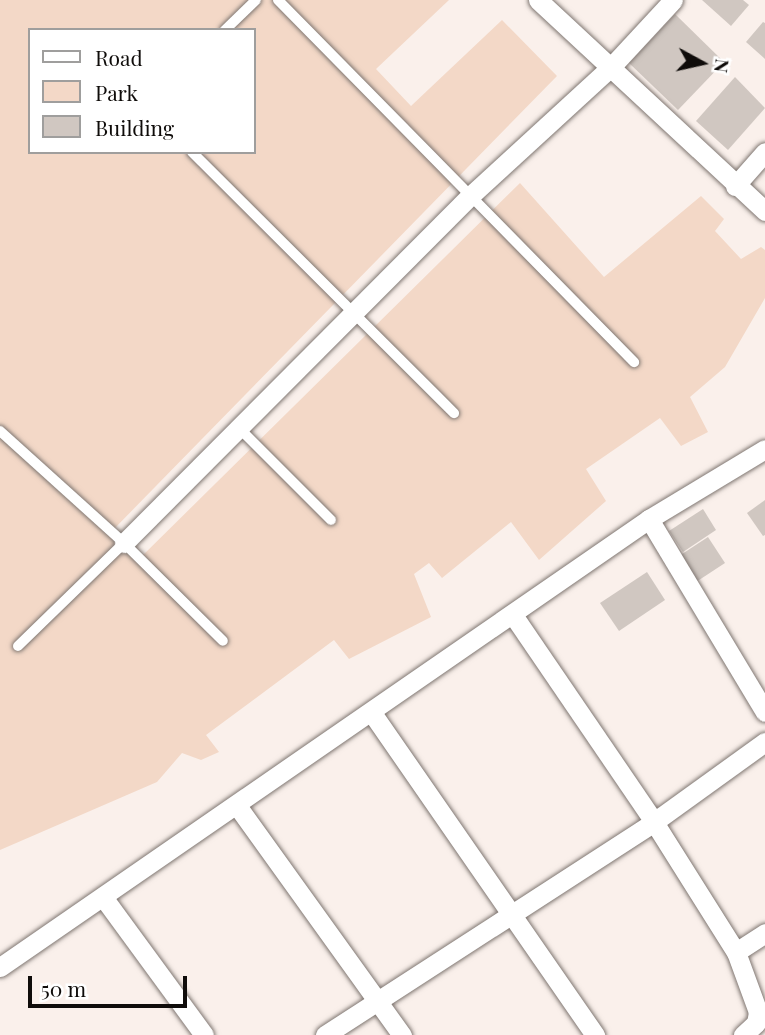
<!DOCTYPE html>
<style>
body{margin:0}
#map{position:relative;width:765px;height:1035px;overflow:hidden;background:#faf0eb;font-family:"Playfair Display",serif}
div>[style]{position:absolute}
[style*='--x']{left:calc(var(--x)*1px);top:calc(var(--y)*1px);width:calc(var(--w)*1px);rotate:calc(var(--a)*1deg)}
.green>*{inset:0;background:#f3d8c7}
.building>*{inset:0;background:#d0c7c1}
.roads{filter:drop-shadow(0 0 2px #7f7671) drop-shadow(0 0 2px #7f7671)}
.lane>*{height:10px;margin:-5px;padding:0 5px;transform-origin:5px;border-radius:5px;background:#fff}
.street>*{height:19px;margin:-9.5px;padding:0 9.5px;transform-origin:9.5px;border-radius:9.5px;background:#fff}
span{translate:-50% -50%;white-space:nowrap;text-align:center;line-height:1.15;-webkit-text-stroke:6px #fff;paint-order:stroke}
.legend{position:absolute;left:28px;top:28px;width:228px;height:126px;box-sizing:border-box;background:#fff;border:2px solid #9f9e9d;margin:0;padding:9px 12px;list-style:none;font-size:21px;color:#0f0c0a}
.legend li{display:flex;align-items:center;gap:14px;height:35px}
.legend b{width:35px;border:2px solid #9f9e9d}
.north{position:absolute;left:667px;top:28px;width:70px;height:70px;-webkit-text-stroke:5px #fff;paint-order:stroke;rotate:98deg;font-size:19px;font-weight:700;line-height:28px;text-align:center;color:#0f0c0a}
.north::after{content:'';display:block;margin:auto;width:24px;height:32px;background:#0f0c0a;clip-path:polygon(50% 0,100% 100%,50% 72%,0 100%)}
.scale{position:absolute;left:28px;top:976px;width:159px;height:32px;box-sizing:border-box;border:4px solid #0f0c0a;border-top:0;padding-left:9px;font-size:21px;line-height:24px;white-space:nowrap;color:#0f0c0a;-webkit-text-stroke:5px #fff;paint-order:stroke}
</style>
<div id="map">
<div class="green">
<div style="clip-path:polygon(evenodd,0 0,449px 0,376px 69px,411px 106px,502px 20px,557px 76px,112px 531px,138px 560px,520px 183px,604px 277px,701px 196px,724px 219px,715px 231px,741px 259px,761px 247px,765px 250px,765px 298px,725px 367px,690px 397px,708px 432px,681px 446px,660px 418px,586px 469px,606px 501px,539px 560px,511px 522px,442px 578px,429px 563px,414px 574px,431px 617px,349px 659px,334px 640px,206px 735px,219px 752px,201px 760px,182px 753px,157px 782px,0 850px,0 0,30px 30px,254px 30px,254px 152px,30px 152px,30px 30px)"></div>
</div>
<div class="building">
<div style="clip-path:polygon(702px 0,743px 0,749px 5px,731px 26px)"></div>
<div style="clip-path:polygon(675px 14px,724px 62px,678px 110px,629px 63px)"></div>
<div style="clip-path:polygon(763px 22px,765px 23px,765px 59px,746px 42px)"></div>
<div style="clip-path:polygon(735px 77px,765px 108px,728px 150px,696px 121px)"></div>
<div style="clip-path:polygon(765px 500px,765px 535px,763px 536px,747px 513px)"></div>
<div style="clip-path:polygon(703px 509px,716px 530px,683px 552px,669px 531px)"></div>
<div style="clip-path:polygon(708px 537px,725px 563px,696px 582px,679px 556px)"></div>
<div style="clip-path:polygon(647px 572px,665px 600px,619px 631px,600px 603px)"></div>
</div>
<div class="roads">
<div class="lane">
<div style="--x:278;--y:0;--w:508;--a:45.48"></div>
<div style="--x:225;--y:30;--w:43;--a:-44.1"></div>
<div style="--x:192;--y:152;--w:370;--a:44.9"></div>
<div style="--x:239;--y:428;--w:130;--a:45"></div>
<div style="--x:0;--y:431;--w:167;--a:42.1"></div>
<div style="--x:124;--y:543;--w:139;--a:44.7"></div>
<div style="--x:18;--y:646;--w:148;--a:-44.2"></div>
</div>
<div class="street">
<div style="--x:538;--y:0;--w:310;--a:42.9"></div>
<div style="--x:735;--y:186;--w:45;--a:-48.6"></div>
<div style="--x:649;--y:519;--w:225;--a:59"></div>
<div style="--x:124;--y:543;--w:490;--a:-45.1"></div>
<div style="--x:470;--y:196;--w:191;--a:-42.5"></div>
<div style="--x:611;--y:67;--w:91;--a:-47.2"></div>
<div style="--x:513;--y:615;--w:250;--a:55.7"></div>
<div style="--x:654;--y:822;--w:154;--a:57.8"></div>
<div style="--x:736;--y:952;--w:64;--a:69.9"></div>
<div style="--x:758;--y:1012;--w:11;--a:100"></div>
<div style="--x:756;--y:1023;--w:18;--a:137"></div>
<div style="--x:372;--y:713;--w:392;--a:55.3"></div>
<div style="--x:238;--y:807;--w:281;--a:54.3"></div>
<div style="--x:103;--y:897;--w:171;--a:53.8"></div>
<div style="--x:736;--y:952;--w:35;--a:-33"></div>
<div style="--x:0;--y:967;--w:789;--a:-34.62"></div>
<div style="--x:649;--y:519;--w:135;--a:-31.1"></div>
<div style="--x:325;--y:1035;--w:392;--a:-32.9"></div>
<div style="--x:654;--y:822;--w:137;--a:-35.8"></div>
</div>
</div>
<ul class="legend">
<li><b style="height:9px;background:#fff"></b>Road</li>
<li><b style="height:19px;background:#f3d8c7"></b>Park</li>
<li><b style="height:19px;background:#d0c7c1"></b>Building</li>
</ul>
<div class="north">N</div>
<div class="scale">50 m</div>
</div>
